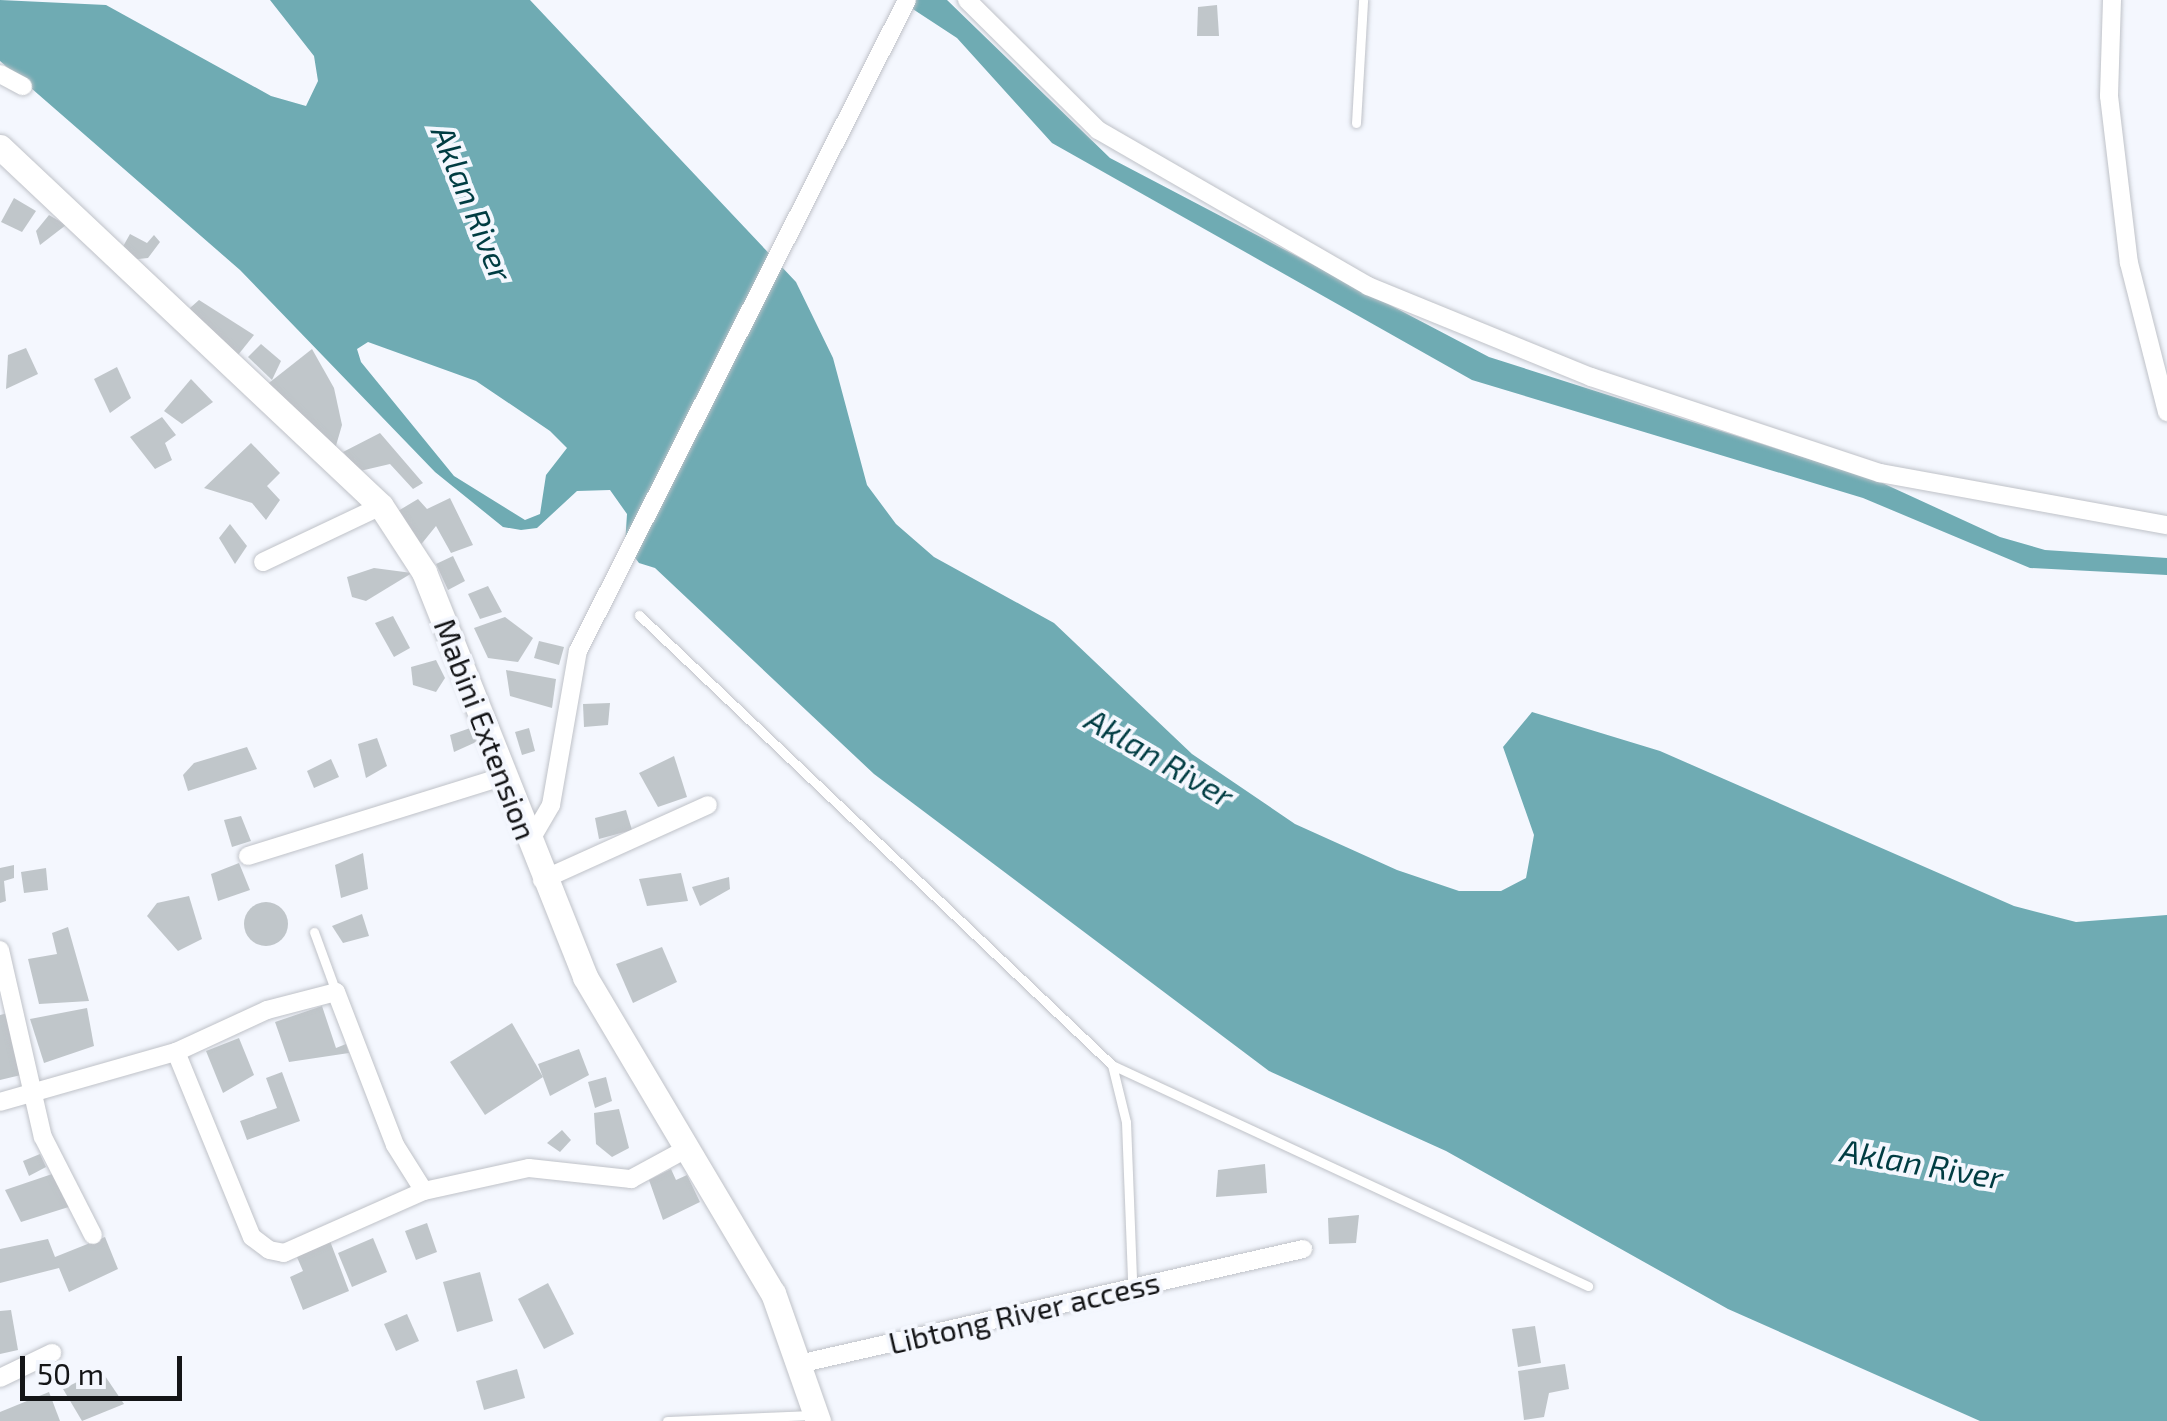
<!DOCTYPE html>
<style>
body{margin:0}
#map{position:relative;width:2167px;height:1421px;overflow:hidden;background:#f4f7fe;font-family:"Exo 2",sans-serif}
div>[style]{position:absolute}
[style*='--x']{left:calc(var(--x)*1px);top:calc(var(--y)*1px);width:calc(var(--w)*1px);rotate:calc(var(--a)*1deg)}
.water>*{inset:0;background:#6fabb3}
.building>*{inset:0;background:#c0c6ca}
.round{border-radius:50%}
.roads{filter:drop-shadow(0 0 2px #bfc2c8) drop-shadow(0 0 2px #bfc2c8)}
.lane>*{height:9px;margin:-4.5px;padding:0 4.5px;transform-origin:4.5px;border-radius:4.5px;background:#fff}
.street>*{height:18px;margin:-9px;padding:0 9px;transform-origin:9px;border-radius:9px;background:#fff}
.secondary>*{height:25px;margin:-12.5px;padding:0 12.5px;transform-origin:12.5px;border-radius:12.5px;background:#fff}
span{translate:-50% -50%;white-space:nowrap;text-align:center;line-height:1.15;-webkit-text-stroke:8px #f4f7fe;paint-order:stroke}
.street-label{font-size:30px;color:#141517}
.water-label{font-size:32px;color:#003c42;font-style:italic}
.scale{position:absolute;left:20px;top:1356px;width:162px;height:45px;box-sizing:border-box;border:5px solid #141517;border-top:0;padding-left:12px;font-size:30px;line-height:35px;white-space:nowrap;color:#141517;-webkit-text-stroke:8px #f4f7fe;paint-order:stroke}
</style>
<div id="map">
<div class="water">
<div style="clip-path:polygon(evenodd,0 0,106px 5px,271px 96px,306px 106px,318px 81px,314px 56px,270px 0,530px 0,796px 282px,833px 358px,867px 485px,896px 524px,934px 557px,1054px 623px,1192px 754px,1295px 824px,1397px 870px,1459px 891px,1501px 891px,1526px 878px,1534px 835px,1503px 747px,1532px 712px,1660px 751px,2014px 906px,2076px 922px,2167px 915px,2167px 1421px,1980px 1421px,1728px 1309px,1446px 1151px,1269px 1071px,874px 774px,655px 568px,639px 563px,625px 545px,627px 514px,610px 490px,577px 491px,537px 528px,521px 530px,503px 527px,435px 472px,240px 270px,0 61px,0 0,368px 342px,476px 381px,550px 431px,567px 448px,546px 475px,540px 514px,525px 520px,454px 476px,361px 362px,357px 349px,368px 342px)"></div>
<div style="clip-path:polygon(899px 0,947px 0,1110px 158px,1489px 357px,1878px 481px,2000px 537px,2045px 550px,2167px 558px,2167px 575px,2030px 568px,1863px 498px,1472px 380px,1052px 143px,957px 38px)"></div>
</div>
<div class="building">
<div style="clip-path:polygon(1217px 5px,1219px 36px,1197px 36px,1198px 7px)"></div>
<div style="clip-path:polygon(14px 198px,36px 211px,22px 232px,1px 222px)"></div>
<div style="clip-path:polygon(49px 215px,66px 225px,40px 245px,36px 231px)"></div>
<div style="clip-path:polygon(130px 234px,147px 243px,154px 235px,160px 242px,148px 258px,129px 260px,121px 250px)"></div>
<div style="clip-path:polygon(199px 300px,254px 335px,234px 360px,197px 329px,190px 308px)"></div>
<div style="clip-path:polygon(261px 344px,281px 361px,272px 380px,248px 357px)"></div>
<div style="clip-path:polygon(26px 348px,38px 374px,6px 389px,8px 355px)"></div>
<div style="clip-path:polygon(312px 349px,334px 388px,342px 425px,335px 449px,260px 390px)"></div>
<div style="clip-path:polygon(117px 367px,131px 398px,110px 413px,94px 379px)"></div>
<div style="clip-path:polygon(191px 379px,213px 402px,182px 424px,164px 411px)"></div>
<div style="clip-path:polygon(162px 417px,176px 435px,165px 443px,172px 460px,155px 469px,130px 437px)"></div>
<div style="clip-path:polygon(380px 433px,423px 483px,413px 489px,390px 464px,360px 471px,343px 452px)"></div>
<div style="clip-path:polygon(251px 443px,280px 473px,267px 486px,280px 500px,266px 520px,252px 503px,204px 488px)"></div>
<div style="clip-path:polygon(450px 498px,473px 545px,451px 553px,436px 526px,419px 547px,393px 514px,418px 499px,427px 509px)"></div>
<div style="clip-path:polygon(230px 524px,247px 546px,235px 564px,219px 538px)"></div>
<div style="clip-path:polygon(453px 556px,465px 581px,448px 590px,436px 564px)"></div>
<div style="clip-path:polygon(374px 568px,412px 573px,366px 601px,352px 597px,347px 577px)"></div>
<div style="clip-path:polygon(488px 586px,502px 612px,480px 619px,468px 594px)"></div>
<div style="clip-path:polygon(393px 616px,410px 648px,394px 657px,375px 623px)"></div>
<div style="clip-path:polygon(505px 617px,533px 638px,518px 662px,488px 658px,474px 628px)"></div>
<div style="clip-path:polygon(539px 641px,564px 647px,559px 665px,534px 658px)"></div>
<div style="clip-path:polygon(436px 660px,445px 678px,436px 692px,413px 685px,411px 667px)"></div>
<div style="clip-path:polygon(506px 670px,556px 679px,552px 708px,510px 696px)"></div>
<div style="clip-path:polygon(610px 703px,608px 725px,584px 727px,583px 704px)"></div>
<div style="clip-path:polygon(482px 724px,485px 738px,454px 752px,450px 735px)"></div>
<div style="clip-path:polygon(529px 728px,535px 751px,522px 755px,515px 732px)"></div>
<div style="clip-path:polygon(377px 738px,387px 766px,366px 778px,358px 744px)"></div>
<div style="clip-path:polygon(247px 747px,257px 769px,188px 791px,183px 775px,194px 763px)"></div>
<div style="clip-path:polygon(674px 756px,687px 797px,658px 807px,639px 773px)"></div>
<div style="clip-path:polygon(331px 759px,339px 777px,314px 788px,307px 771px)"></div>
<div style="clip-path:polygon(626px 810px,632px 830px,599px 839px,595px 818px)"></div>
<div style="clip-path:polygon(241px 816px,251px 841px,232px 847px,224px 820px)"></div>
<div style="clip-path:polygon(363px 853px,368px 889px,341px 898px,335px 865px)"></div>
<div style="clip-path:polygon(239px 863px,250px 890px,218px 901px,211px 874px)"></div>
<div style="clip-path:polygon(14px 865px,14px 878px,4px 881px,6px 901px,0 903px,0 868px)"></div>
<div style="clip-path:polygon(46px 868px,48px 890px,24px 893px,21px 872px)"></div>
<div style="clip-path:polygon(681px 873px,688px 901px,647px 906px,639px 879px)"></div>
<div style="clip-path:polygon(729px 877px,730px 889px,700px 906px,692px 887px)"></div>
<div style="clip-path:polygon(189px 896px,202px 939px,178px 951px,147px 916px,157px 903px)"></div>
<div class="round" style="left:244px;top:902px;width:44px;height:44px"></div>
<div style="clip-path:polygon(362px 914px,369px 936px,343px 943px,332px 926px)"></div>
<div style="clip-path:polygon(68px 927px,89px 1001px,39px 1004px,28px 959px,57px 954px,52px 933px)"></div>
<div style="clip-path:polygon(662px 947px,677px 982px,633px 1003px,616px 964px)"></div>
<div style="clip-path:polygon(322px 1006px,336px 1048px,346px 1044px,349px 1053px,289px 1062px,275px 1022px)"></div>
<div style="clip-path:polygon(87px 1008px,94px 1046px,44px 1063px,30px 1019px)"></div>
<div style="clip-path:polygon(8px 1013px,21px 1075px,0 1080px,0 1015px)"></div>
<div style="clip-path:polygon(512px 1023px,543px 1077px,485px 1115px,450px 1062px)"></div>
<div style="clip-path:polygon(239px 1038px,254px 1075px,223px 1093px,206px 1051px)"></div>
<div style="clip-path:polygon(579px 1049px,589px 1075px,550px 1096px,538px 1064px)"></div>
<div style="clip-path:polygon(282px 1072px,300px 1121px,247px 1140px,240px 1121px,277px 1108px,266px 1078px)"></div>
<div style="clip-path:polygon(606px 1077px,612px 1101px,595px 1108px,588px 1082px)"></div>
<div style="clip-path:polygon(619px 1109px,629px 1148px,612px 1157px,596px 1144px,594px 1113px)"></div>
<div style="clip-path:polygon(562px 1130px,571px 1140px,560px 1152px,547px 1143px)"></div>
<div style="clip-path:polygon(40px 1154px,46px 1167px,29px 1176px,23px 1161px)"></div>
<div style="clip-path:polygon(1265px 1164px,1267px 1193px,1216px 1197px,1218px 1170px)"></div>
<div style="clip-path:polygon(671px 1169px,676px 1180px,687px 1175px,700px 1202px,663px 1220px,649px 1180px)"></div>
<div style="clip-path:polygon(61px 1171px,75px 1205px,21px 1222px,5px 1190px)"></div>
<div style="clip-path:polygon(1359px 1215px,1356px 1243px,1329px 1244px,1328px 1218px)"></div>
<div style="clip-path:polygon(427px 1223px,437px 1252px,416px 1260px,405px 1231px)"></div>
<div style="clip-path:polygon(105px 1237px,118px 1269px,69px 1292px,59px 1268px,0 1283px,0 1249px,48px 1239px,55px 1257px)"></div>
<div style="clip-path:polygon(373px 1238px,387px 1272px,352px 1287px,338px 1253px)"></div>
<div style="clip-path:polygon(330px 1241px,349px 1291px,303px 1310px,290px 1277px,303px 1271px,296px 1255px)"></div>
<div style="clip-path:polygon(480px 1272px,493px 1321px,457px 1332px,443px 1282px)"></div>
<div style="clip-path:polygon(548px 1283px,574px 1334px,544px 1349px,518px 1299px)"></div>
<div style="clip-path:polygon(11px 1310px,18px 1350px,0 1354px,0 1311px)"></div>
<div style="clip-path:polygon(407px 1314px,419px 1341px,396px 1351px,384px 1324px)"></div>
<div style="clip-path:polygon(1535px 1326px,1541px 1363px,1518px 1367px,1512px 1329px)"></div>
<div style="clip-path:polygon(1565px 1364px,1569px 1389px,1549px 1393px,1544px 1417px,1524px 1420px,1518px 1371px)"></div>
<div style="clip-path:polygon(517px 1369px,525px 1398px,484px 1410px,476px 1381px)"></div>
<div style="clip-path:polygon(101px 1370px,124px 1404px,82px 1421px,63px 1389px)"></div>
<div style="clip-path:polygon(49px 1392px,60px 1421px,0 1421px,0 1412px)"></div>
</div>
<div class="roads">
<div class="lane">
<div style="--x:1356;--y:123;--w:123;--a:-86.7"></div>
<div style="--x:639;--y:615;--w:653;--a:43.57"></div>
<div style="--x:1112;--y:1065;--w:525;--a:24.9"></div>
<div style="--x:314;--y:932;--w:64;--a:69.9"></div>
<div style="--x:1112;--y:1065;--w:59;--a:76.2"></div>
<div style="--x:1126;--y:1122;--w:159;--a:87.8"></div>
<div style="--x:667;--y:1421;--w:146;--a:-2.4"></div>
</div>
<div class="street">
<div style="--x:967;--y:0;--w:185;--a:44.8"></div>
<div style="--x:1098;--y:130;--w:312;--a:30"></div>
<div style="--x:1368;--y:286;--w:241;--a:22.2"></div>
<div style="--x:1591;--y:377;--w:305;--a:18.4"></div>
<div style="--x:1880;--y:473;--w:292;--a:10.3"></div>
<div style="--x:2112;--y:0;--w:96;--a:91.8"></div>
<div style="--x:2109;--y:96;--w:168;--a:83.2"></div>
<div style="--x:2129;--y:263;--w:154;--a:75.7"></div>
<div style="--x:0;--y:74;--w:26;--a:28"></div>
<div style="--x:263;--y:562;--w:131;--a:-25.4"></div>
<div style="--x:530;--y:841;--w:42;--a:-59.7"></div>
<div style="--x:551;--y:805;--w:156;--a:-80.1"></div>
<div style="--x:578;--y:651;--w:729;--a:-63.19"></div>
<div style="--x:248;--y:856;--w:266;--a:-17.3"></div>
<div style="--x:542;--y:880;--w:182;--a:-24.3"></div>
<div style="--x:0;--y:950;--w:192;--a:77.1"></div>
<div style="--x:43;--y:1137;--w:110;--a:63"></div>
<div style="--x:176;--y:1052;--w:200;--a:67.7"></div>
<div style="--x:252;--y:1237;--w:21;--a:37"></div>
<div style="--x:269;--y:1250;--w:15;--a:11"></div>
<div style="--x:284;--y:1253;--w:153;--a:-23.9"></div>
<div style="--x:0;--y:1102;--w:183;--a:-15.9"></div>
<div style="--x:176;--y:1052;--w:100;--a:-24.8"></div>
<div style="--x:267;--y:1010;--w:71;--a:-14.6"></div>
<div style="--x:336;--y:992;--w:164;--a:68.9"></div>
<div style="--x:395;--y:1145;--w:54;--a:57.8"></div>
<div style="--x:424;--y:1191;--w:107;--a:-12.4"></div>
<div style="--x:529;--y:1168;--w:103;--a:6.2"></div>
<div style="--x:631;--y:1179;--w:63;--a:-28.6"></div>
<div style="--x:803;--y:1363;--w:513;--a:-12.84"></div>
<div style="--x:0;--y:1378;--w:58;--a:-25.7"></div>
</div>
<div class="secondary">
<div style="--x:0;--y:147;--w:523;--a:43.3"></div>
<div style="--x:381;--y:506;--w:79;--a:56.9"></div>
<div style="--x:424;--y:572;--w:436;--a:68.3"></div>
<div style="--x:585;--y:977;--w:368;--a:59.3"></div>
<div style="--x:773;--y:1293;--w:136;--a:70.6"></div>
</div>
</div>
<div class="street-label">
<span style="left:486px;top:729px;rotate:69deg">Mabini Extension</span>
<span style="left:1024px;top:1312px;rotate:-13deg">Libtong River access</span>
</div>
<div class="water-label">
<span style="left:473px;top:203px;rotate:68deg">Aklan River</span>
<span style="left:1160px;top:757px;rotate:30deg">Aklan River</span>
<span style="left:1922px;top:1163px;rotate:10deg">Aklan River</span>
</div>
<div class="scale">50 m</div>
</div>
